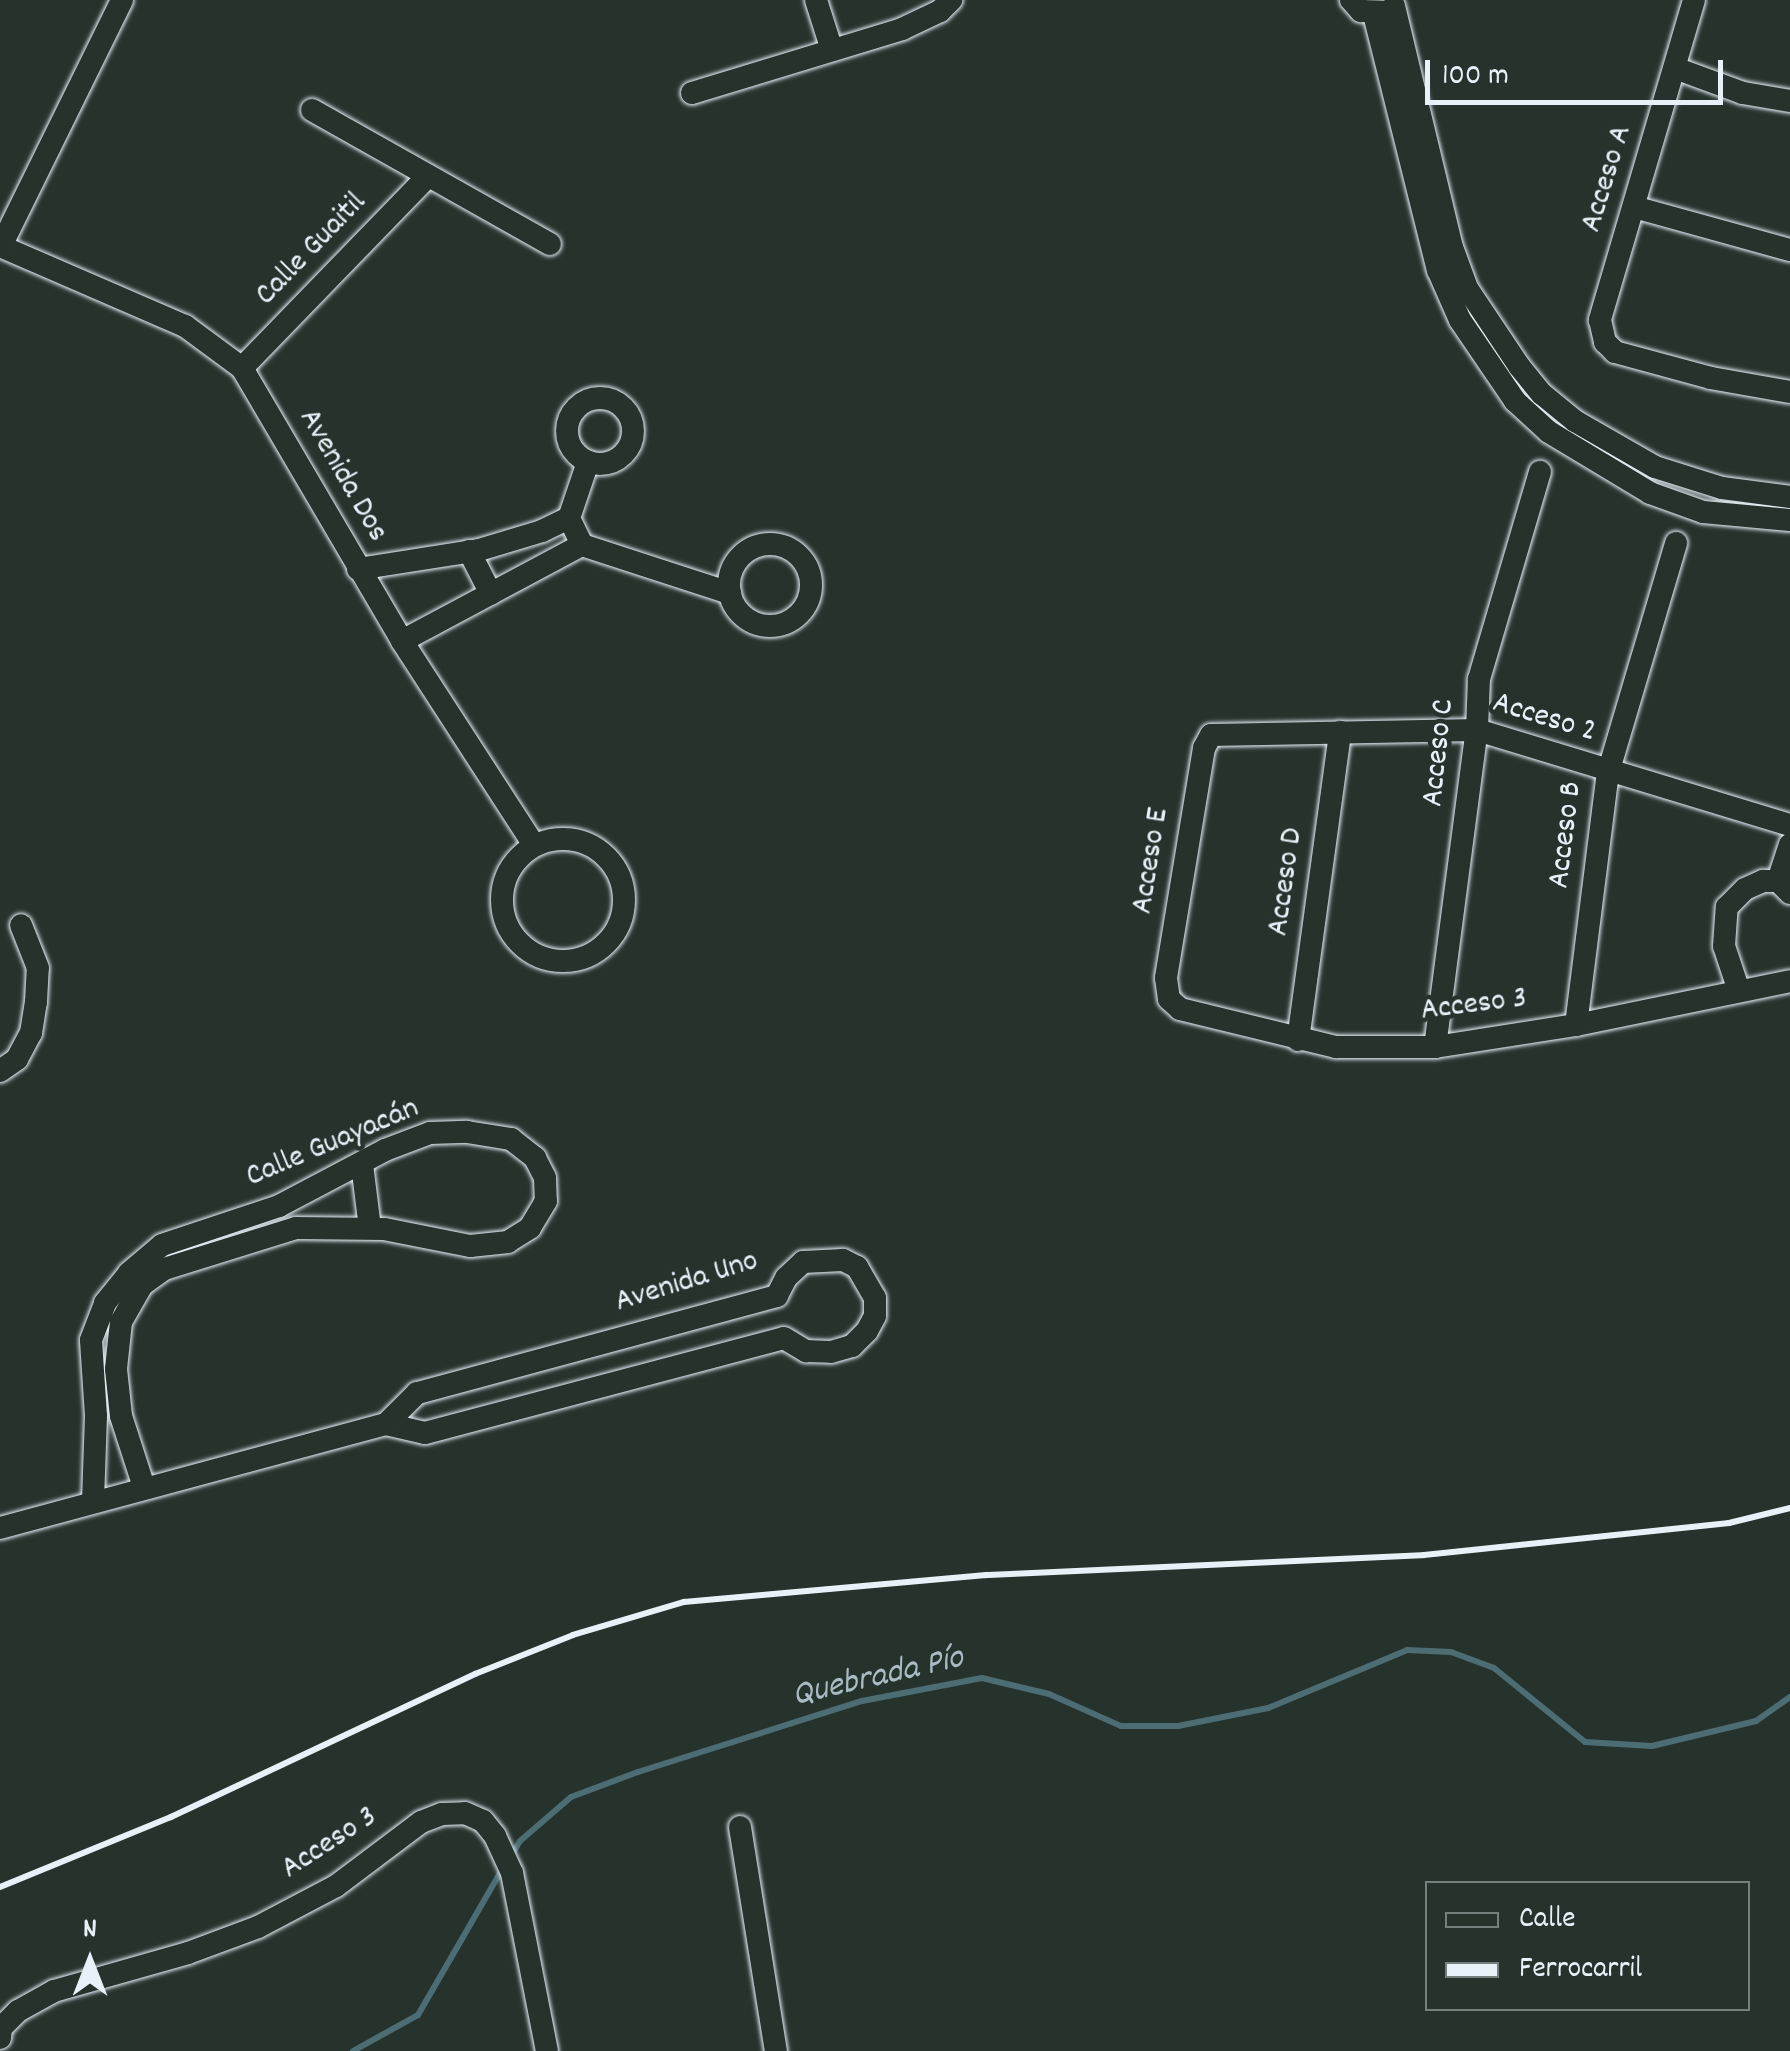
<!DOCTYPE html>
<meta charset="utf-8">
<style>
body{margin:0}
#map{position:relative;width:1790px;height:2051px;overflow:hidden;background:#26332d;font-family:Dekko,sans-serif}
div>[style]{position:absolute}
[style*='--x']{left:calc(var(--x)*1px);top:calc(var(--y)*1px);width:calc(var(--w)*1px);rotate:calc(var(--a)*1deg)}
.stream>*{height:6px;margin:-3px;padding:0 3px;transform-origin:3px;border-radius:3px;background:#4d6d74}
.roads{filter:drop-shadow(0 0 2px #e8f1f8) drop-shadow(0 0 2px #e8f1f8)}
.street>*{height:22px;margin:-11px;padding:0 11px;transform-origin:11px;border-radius:11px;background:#26332d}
.street>.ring{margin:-11px;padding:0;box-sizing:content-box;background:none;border:22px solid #26332d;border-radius:50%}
.rail>*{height:6px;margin:-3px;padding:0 3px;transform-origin:3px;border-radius:3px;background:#e8f1f8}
span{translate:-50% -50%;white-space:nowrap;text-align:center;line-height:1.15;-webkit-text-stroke:9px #26332d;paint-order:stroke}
.street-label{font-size:32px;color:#e8f1f8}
.water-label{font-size:35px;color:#aabcc3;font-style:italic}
.legend{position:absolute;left:1425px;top:1881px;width:325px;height:130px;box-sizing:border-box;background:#26332d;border:2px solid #747f7e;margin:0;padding:12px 18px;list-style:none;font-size:30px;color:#e8f1f8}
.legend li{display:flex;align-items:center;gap:20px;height:50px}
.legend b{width:50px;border:2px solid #747f7e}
.north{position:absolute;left:40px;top:1911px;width:100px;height:100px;-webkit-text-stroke:8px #26332d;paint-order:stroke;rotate:0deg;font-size:28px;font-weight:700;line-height:40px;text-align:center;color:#e8f1f8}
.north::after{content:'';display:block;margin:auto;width:35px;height:45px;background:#e8f1f8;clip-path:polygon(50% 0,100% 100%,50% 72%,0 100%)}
.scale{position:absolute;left:1425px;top:60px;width:298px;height:45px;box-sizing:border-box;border:5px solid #e8f1f8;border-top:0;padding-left:12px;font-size:30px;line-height:35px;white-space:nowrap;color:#e8f1f8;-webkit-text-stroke:8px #26332d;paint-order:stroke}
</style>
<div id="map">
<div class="stream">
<div style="--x:511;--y:1856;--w:17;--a:-59"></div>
<div style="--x:520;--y:1841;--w:67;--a:-40.8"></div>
<div style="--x:571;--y:1797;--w:72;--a:-20.5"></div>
<div style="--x:638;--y:1772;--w:235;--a:-17.6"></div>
<div style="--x:862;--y:1701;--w:122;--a:-10.9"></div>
<div style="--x:982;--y:1678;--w:69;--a:13.4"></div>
<div style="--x:1049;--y:1694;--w:79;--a:24"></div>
<div style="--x:1121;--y:1726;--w:57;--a:0"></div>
<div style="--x:1178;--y:1726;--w:92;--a:-11.3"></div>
<div style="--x:1268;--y:1708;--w:151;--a:-22.6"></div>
<div style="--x:1407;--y:1650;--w:44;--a:2.6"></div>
<div style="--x:1451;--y:1652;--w:46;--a:20.4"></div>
<div style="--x:1494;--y:1668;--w:117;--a:39.1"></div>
<div style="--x:1585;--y:1742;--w:67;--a:3.4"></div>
<div style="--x:1652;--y:1746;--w:107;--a:-13.5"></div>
<div style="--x:1756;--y:1721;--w:42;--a:-35.2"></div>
<div style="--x:353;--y:2051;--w:74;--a:-29"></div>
<div style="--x:418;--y:2015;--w:172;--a:-60"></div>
</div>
<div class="roads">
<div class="street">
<div style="--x:816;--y:0;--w:52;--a:72.3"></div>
<div style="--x:1351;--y:0;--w:15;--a:48"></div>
<div style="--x:1361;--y:11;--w:23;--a:2"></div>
<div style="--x:1694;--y:0;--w:334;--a:106.4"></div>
<div style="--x:1600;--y:320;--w:23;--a:77"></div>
<div style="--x:1605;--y:342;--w:14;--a:45"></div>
<div style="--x:1615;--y:352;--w:99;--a:15.2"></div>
<div style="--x:1711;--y:378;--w:80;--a:10"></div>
<div style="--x:1394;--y:6;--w:248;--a:76.5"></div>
<div style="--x:1452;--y:247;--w:44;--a:69.9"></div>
<div style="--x:1467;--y:288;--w:94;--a:56.3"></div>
<div style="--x:1519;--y:366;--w:36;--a:51"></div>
<div style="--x:1542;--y:394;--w:43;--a:39.3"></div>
<div style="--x:1575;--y:421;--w:92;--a:29.9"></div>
<div style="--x:1655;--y:467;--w:70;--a:17.4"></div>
<div style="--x:1722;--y:488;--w:69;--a:7.5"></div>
<div style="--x:1374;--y:14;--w:264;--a:76"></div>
<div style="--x:1438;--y:270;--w:55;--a:66.3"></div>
<div style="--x:1460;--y:320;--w:98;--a:55.8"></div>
<div style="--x:1515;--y:401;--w:46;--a:42.4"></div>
<div style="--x:1549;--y:432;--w:118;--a:31.1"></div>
<div style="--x:1650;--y:493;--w:56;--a:19.7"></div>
<div style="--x:1703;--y:512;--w:87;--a:5.3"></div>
<div style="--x:1675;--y:68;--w:72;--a:20.2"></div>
<div style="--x:1743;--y:93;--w:48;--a:9.7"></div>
<div style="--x:692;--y:93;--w:220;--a:-16.9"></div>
<div style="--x:902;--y:29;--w:42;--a:-25.3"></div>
<div style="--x:940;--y:11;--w:16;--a:-45"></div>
<div style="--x:312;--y:110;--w:273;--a:29.4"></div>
<div style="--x:1634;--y:207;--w:162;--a:15.4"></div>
<div style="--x:0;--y:246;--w:202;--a:23.4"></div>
<div style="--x:185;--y:326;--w:71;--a:36.4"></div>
<div style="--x:242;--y:368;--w:316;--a:59.6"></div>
<div style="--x:402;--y:641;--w:243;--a:57.1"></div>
<div style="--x:1;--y:246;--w:274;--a:-63.8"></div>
<div style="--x:242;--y:368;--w:267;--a:-45.9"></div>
<div class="ring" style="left:567px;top:398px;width:44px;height:44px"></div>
<div style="--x:588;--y:462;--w:59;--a:108.7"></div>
<div style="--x:569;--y:518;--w:30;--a:64"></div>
<div style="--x:582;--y:545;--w:156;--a:18"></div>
<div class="ring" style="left:729px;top:544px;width:60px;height:60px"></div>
<div style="--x:469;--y:551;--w:48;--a:62.9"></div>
<div style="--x:358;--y:569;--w:122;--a:-8.9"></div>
<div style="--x:479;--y:550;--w:66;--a:-16.8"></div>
<div style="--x:542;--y:531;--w:30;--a:-26"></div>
<div style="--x:402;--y:641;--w:204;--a:-28.1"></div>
<div style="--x:1790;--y:825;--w:327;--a:-163.1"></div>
<div style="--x:1477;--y:730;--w:266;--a:178.9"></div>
<div style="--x:1211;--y:735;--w:15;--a:118"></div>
<div style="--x:1204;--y:748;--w:233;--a:99.4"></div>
<div style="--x:1166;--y:978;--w:21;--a:82"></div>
<div style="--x:1169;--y:999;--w:15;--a:42"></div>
<div style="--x:1180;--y:1009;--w:161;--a:13.7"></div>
<div style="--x:1336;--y:1047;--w:99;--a:0"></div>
<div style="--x:1435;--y:1047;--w:143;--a:-8.9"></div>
<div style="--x:1576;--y:1025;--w:218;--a:-11.6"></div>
<div class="ring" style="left:502px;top:839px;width:100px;height:100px"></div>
<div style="--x:1778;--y:881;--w:38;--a:-72"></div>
<div style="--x:1739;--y:991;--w:47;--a:-108.4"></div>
<div style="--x:1724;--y:946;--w:39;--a:-86"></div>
<div style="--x:1727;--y:907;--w:25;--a:-45"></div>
<div style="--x:1745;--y:889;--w:20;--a:-24"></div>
<div style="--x:1763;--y:881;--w:15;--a:0"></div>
<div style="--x:1778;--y:881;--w:17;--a:45"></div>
<div style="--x:1576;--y:1025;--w:254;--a:-82.8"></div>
<div style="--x:1608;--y:773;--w:240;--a:-73.5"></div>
<div style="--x:1298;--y:1040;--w:311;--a:-82.2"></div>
<div style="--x:1435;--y:1047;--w:320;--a:-82.5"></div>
<div style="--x:1477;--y:730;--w:51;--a:-87.8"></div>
<div style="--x:1479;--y:679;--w:216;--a:-73.6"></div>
<div style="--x:0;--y:1071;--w:21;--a:-35"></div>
<div style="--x:17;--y:1059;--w:30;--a:-62"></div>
<div style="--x:31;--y:1033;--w:31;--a:-81"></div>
<div style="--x:36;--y:1002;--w:34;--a:-87"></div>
<div style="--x:38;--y:968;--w:46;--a:-111.6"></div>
<div style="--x:362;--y:1164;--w:64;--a:82.9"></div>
<div style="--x:93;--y:1501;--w:85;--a:-88"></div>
<div style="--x:96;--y:1416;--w:76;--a:-93.8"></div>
<div style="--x:91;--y:1340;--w:40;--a:-69"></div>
<div style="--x:105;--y:1303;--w:38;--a:-51"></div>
<div style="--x:129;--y:1273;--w:43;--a:-40.3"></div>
<div style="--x:162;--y:1245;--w:123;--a:-18.4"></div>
<div style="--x:279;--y:1206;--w:120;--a:-27.8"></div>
<div style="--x:385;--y:1150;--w:48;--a:-20.7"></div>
<div style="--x:430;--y:1133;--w:37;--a:-2"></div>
<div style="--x:467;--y:1132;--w:45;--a:9"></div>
<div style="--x:511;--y:1139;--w:31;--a:38"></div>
<div style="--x:535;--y:1158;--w:22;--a:63"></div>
<div style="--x:545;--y:1178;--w:23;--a:88"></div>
<div style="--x:546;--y:1201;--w:31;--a:121"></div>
<div style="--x:530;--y:1228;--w:26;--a:148"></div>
<div style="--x:508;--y:1242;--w:38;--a:174"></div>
<div style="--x:470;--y:1246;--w:88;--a:-168.8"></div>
<div style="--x:384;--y:1229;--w:88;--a:-179.3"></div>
<div style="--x:296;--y:1228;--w:138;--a:162.7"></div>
<div style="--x:164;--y:1269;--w:27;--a:144"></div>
<div style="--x:142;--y:1285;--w:43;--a:119.6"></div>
<div style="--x:121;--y:1322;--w:47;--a:96.1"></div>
<div style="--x:116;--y:1369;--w:47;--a:83.9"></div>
<div style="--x:121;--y:1416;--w:75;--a:72.1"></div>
<div style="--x:0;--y:1528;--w:400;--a:-15.1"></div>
<div style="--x:386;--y:1424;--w:40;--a:13"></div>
<div style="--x:425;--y:1433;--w:371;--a:-14.8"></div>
<div style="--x:784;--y:1338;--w:26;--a:31"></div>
<div style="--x:806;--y:1351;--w:25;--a:2"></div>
<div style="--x:831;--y:1352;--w:22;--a:-16"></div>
<div style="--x:852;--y:1346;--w:21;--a:-45"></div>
<div style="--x:867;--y:1331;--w:17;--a:-62"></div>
<div style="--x:875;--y:1316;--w:18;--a:-90"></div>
<div style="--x:875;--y:1298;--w:36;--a:-120"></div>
<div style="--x:857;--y:1267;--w:16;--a:-153"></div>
<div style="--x:843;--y:1260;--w:40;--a:177.1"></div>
<div style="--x:803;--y:1262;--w:23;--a:137"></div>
<div style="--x:786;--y:1278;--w:20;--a:117"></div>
<div style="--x:777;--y:1296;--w:373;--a:164.9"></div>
<div style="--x:417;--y:1393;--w:44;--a:135"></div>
<div style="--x:740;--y:1827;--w:227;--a:80.9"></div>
<div style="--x:0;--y:2038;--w:10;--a:-84"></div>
<div style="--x:1;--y:2028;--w:24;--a:-45"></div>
<div style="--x:18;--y:2011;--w:41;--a:-29.1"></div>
<div style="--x:54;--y:1991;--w:139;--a:-15.8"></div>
<div style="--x:188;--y:1953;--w:75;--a:-20.4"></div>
<div style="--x:258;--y:1927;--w:88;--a:-27.7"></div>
<div style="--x:336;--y:1886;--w:106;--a:-37"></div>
<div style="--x:421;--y:1822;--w:22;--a:-21"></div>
<div style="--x:442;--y:1814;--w:23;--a:-2"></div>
<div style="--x:465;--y:1813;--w:20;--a:24"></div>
<div style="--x:483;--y:1821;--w:19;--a:51"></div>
<div style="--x:495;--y:1836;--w:41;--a:65.3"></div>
<div style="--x:512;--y:1873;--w:181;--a:78.9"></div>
</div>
</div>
<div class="rail">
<div style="--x:0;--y:1887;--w:185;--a:-22.3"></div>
<div style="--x:171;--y:1817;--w:336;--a:-25.2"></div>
<div style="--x:475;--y:1674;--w:105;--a:-21.7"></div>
<div style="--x:573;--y:1635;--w:116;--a:-16.6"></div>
<div style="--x:684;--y:1602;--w:303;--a:-5.1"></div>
<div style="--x:986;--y:1575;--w:438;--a:-2.6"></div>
<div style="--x:1424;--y:1555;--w:307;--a:-6"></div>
<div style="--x:1729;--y:1523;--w:63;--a:-13.8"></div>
</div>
<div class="street-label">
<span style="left:1608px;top:179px;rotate:-73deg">Acceso A</span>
<span style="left:312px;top:250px;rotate:-46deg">Calle Guaitil</span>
<span style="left:342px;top:476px;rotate:60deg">Avenida Dos</span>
<span style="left:1544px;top:719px;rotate:17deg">Acceso 2</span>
<span style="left:1440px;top:753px;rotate:-84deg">Acceso C</span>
<span style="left:1567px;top:835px;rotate:-83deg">Acceso B</span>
<span style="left:1152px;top:861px;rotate:-81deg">Acceso E</span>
<span style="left:1287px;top:882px;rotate:-82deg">Acceso D</span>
<span style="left:1474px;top:1006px;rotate:-7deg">Acceso 3</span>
<span style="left:333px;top:1144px;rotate:-23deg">Calle Guayacán</span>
<span style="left:687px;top:1283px;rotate:-17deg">Avenida Uno</span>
<span style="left:330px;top:1844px;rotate:-33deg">Acceso 3</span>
</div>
<div class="water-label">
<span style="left:878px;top:1678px;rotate:-13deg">Quebrada Pío</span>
</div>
<ul class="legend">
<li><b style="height:12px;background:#26332d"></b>Calle</li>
<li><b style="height:12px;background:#e8f1f8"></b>Ferrocarril</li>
</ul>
<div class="north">N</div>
<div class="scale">100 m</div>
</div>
